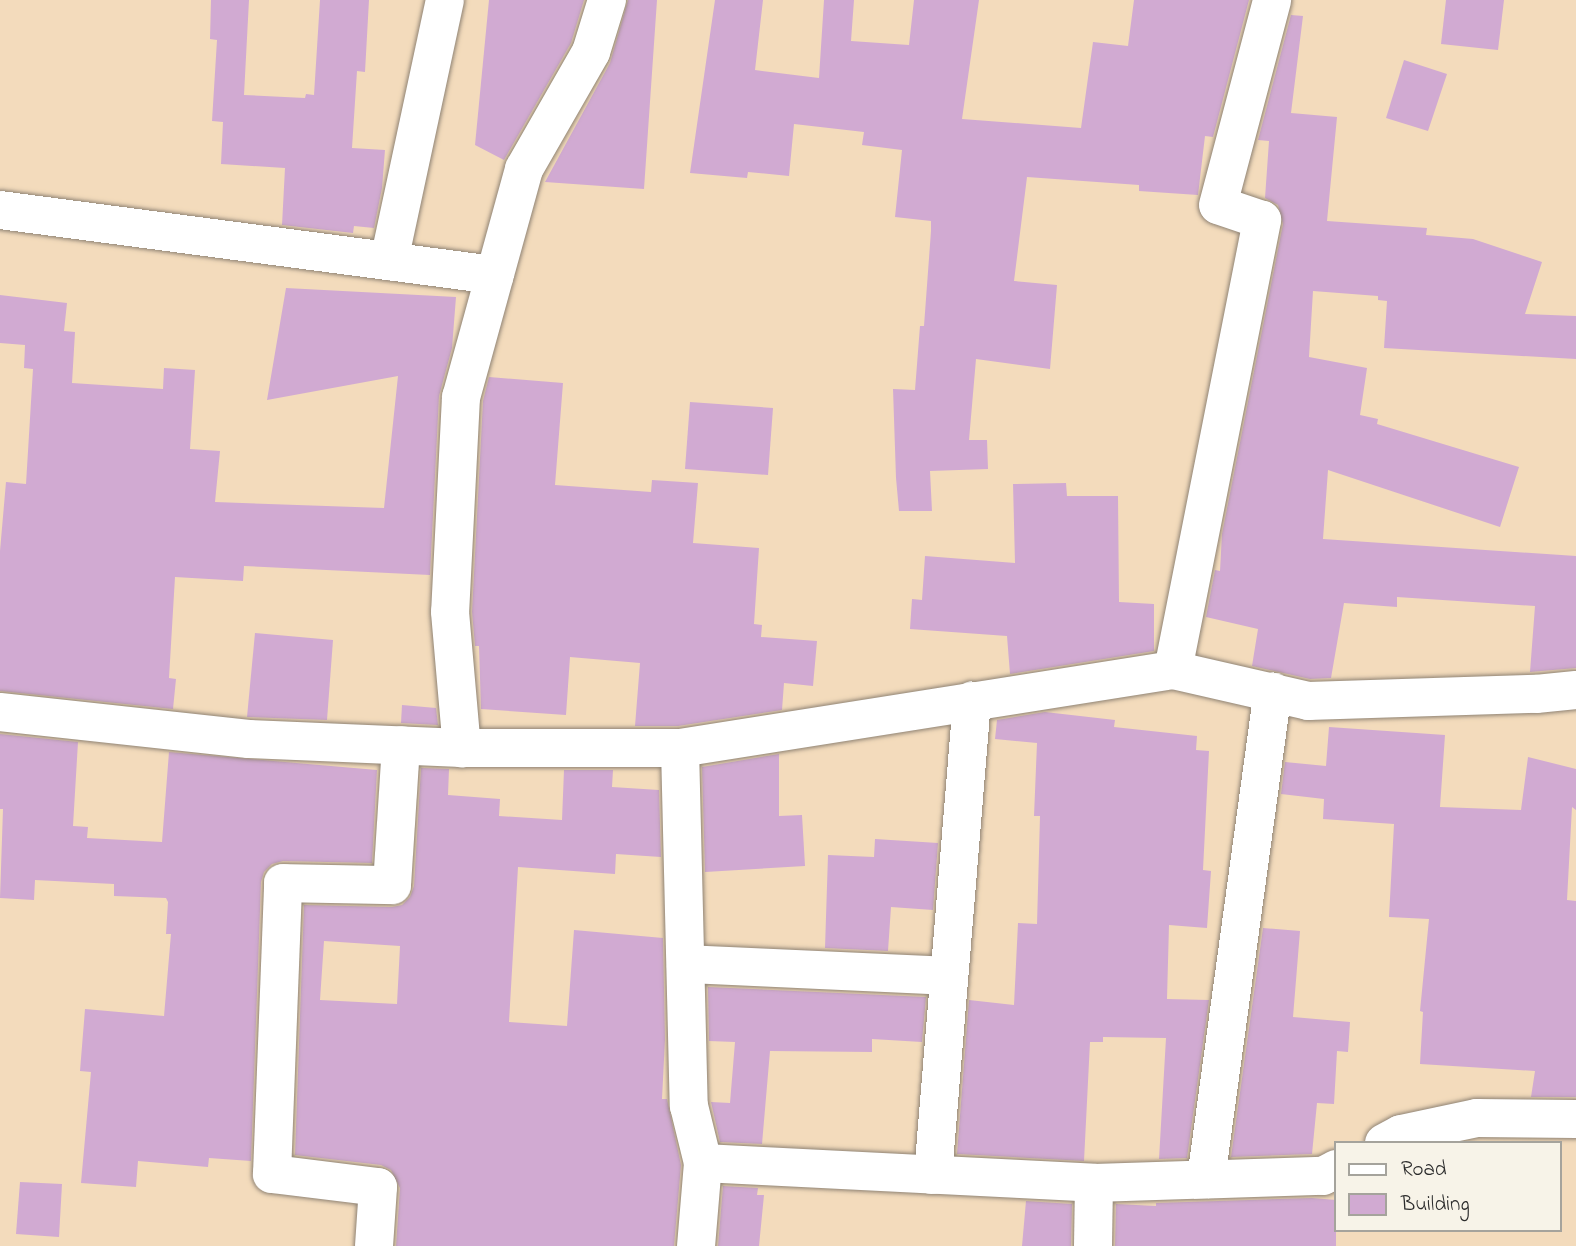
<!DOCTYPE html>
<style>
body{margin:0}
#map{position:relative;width:1576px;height:1246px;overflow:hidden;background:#f3dbbc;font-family:"Indie Flower",sans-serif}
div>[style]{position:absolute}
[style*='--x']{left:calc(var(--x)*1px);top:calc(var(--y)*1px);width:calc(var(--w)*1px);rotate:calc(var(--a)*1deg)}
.building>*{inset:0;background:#d1aad2}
.roads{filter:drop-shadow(0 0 2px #8f8374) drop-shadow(0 0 2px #8f8374)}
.street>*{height:38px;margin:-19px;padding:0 19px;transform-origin:19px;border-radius:19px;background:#fff}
span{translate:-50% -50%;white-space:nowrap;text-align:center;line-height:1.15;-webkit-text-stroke:5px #f7f3e8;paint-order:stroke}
.legend{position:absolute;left:1334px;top:1141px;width:228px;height:91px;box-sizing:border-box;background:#f7f3e8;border:2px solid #a5a39c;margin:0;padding:9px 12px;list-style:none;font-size:21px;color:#2b2b2b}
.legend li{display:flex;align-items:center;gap:14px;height:35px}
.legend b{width:35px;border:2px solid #a5a39c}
</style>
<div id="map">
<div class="building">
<div style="clip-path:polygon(211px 0,249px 0,244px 95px,305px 98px,306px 94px,314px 95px,320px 0,369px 0,365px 72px,357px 71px,352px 148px,385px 150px,382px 188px,374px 228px,354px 226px,353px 233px,282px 225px,285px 168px,221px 164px,223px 122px,212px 121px,217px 40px,210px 39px)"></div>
<div style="clip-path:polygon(489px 0,584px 0,571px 43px,504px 160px,475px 145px)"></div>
<div style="clip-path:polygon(628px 0,657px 0,644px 189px,545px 182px,610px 63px)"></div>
<div style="clip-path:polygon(715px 0,763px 0,755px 70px,819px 78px,824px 0,854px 0,851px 41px,909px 45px,914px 0,979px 0,962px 119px,1081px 128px,1093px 42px,1128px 46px,1134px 0,1249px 0,1213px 137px,1205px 136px,1198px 195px,1139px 191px,1139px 185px,1027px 177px,1014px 281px,1057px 285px,1050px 369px,976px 359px,969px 440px,987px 440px,988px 469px,930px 471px,932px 511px,899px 511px,896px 478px,893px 389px,915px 390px,920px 326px,924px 326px,931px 231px,931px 221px,895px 217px,902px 150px,862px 145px,864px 132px,794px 124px,789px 176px,748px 172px,747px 178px,690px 173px)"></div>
<div style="clip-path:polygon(1446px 0,1504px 0,1498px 50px,1441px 44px)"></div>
<div style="clip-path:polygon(1291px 15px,1303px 16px,1291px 113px,1337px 117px,1327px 221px,1427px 228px,1426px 235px,1473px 239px,1542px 262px,1525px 314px,1576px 316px,1576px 359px,1384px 348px,1387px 301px,1378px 300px,1378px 296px,1313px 291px,1309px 357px,1367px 368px,1360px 415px,1378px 419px,1377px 424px,1519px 467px,1500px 527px,1328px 470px,1323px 539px,1576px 556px,1576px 668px,1530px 672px,1535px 606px,1397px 597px,1397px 607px,1344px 603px,1331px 678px,1310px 679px,1252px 666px,1258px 629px,1206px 617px,1215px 570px,1220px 571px,1222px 534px,1283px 224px,1278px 205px,1265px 198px,1269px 141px,1258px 140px)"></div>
<div style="clip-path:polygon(1404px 60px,1447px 74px,1428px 131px,1386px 118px)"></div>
<div style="clip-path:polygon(286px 288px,456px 297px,452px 348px,439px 396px,430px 575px,244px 566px,243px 581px,175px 577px,169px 678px,176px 679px,173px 709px,0 691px,0 551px,6px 482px,26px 484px,33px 369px,24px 368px,25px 345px,0 343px,0 295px,67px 303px,64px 331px,75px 332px,72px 383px,163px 389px,164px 368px,195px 370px,190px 449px,220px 451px,215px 502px,384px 508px,398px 376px,267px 400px)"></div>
<div style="clip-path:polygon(489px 377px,563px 383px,555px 485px,651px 492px,652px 480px,698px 483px,693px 543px,759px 548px,754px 624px,762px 625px,761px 637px,817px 641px,813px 686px,784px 683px,782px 710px,678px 726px,635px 726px,640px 663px,570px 657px,566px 715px,481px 709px,479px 646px,475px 646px,472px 612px,483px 401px)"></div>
<div style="clip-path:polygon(690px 402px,773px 408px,768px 475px,685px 469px)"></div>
<div style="clip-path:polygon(1066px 483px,1067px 496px,1118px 496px,1119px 602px,1154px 604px,1154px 651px,1010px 674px,1007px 636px,910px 629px,912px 599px,922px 600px,925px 556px,1015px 563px,1013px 484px)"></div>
<div style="clip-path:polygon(255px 633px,333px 640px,327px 720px,247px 717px)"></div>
<div style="clip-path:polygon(402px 705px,436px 708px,438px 725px,401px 723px)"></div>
<div style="clip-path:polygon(1045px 712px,1115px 720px,1114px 727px,1197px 736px,1196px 750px,1209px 751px,1203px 870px,1211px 871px,1207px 928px,1169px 925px,1167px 999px,1209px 1000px,1187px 1158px,1159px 1159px,1166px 1038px,1103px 1037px,1103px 1042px,1090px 1042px,1084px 1161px,957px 1154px,969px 1000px,1014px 1005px,1018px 923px,1037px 924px,1040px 816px,1034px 816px,1037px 743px,995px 739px,997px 720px)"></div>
<div style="clip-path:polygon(1329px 727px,1445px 735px,1440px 807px,1521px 810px,1528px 757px,1576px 769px,1576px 810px,1572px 807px,1567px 900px,1576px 901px,1576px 1097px,1531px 1097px,1535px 1071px,1420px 1064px,1423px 1012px,1420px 1011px,1429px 919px,1389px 917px,1394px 824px,1323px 819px,1324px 799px,1281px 794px,1285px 762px,1326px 766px)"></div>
<div style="clip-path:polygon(0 734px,78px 742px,73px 826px,88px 827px,87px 838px,162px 842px,169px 752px,377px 770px,372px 863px,283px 861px,272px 864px,264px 872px,261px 882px,251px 1161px,209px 1158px,208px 1167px,138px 1161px,136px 1187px,81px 1183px,91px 1072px,80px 1071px,85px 1009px,164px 1016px,171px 934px,166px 934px,168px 902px,166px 898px,114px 896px,114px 884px,35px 880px,34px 900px,0 898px,3px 809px,0 809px)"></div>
<div style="clip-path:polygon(779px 754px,779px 816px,802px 815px,805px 866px,705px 872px,702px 767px)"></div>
<div style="clip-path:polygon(evenodd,421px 768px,449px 769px,448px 795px,500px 799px,499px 816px,562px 820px,564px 770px,613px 770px,612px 787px,659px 790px,661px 857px,616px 854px,615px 874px,518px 867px,509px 1022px,567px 1026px,574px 930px,663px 938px,665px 1039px,662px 1099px,667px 1099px,681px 1165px,674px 1246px,396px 1246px,400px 1188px,391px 1170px,381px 1165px,295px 1155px,304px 905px,392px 907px,402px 905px,410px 897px,414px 886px,421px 768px,324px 941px,400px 946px,397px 1004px,320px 1000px,324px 941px)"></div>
<div style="clip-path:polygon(875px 839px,938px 843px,933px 910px,891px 907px,888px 951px,825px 948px,828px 855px,874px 857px)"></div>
<div style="clip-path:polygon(1263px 928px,1300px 931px,1293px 1017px,1350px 1022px,1348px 1052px,1337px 1051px,1334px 1104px,1317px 1103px,1312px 1154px,1231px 1157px)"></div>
<div style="clip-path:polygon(708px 987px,926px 997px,922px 1042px,872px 1039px,872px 1052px,770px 1051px,762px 1144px,720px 1142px,711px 1102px,730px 1103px,735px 1042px,709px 1041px)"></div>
<div style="clip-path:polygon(20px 1182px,62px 1184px,59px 1237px,16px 1234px)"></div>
<div style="clip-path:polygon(723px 1186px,758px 1188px,757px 1195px,764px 1195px,759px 1246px,718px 1246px)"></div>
<div style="clip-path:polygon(1312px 1198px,1336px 1200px,1336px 1246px,1115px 1246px,1116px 1204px,1156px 1206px,1156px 1203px)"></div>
<div style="clip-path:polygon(1026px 1201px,1072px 1204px,1071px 1246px,1022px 1246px)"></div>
</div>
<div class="roads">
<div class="street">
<div style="--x:607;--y:0;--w:54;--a:107.1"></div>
<div style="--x:591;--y:52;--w:135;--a:119.8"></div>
<div style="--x:524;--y:169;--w:237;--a:105.4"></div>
<div style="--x:461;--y:397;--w:215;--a:92.9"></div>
<div style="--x:450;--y:612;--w:137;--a:85"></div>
<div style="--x:462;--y:748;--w:218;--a:0"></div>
<div style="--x:680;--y:748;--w:358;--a:88.6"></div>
<div style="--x:689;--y:1106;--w:59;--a:76.2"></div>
<div style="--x:703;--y:1163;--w:83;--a:94.8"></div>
<div style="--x:0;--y:210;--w:499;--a:7.5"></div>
<div style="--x:389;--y:261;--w:267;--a:-77.9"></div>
<div style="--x:1173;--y:670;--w:459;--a:-78.8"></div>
<div style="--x:1262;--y:220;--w:46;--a:-161.2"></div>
<div style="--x:1218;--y:205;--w:212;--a:-75.2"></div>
<div style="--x:0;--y:712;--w:250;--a:6.2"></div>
<div style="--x:249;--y:739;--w:213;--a:2.4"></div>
<div style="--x:680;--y:748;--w:499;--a:-9"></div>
<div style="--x:1173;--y:670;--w:139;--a:12.9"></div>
<div style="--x:1308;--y:701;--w:228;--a:-1.8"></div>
<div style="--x:1536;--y:694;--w:40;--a:-5.7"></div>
<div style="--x:686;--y:964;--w:263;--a:2.6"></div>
<div style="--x:1384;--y:1143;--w:19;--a:-28"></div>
<div style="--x:1401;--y:1134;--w:78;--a:-11.9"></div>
<div style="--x:1477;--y:1118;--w:99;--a:0.6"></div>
<div style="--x:703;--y:1163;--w:392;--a:2.9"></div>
<div style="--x:1094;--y:1183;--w:229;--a:-1.8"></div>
<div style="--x:1323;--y:1176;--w:15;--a:-28"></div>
<div style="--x:933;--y:1175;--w:476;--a:-85.3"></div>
<div style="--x:1206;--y:1179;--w:492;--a:-82.2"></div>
<div style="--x:374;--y:1246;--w:59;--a:-86.1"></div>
<div style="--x:378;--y:1187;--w:107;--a:-173"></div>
<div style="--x:272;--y:1174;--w:291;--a:-87.8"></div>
<div style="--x:283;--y:883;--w:109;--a:1.1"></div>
<div style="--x:392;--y:885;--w:140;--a:-86.3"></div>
<div style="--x:1093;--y:1246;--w:63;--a:-89.1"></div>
</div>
</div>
<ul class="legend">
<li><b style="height:9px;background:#fff"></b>Road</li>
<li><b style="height:19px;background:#d1aad2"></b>Building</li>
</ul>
</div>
